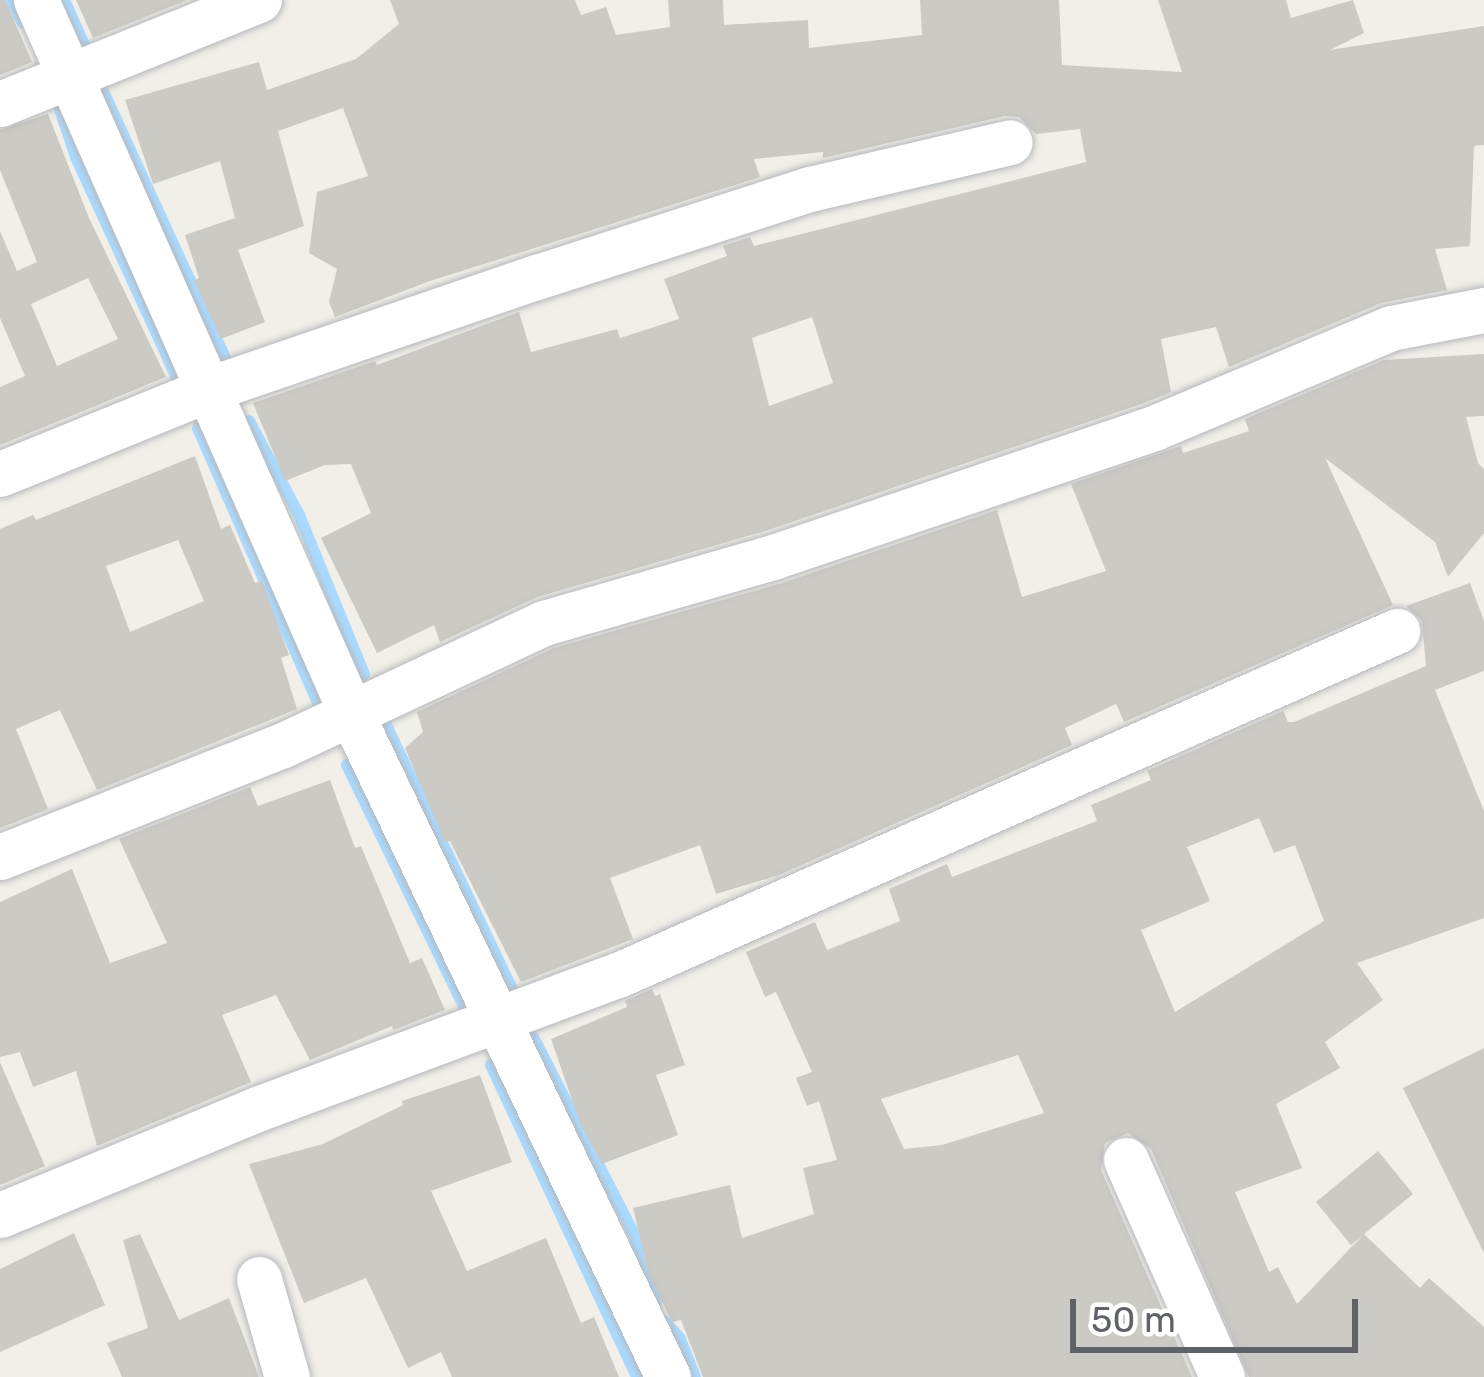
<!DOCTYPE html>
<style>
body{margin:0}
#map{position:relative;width:1484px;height:1377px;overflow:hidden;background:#f1efe8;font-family:Rubik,sans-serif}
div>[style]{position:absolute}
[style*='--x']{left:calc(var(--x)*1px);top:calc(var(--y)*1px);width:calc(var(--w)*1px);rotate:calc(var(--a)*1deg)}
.stream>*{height:12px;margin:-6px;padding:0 6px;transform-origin:6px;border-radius:6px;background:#aadaff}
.building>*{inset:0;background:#cccac5}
.roads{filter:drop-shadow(0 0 3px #b5b8bc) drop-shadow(0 0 3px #b5b8bc)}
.minor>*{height:45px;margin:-22.5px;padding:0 22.5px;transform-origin:22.5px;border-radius:22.5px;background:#fff}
span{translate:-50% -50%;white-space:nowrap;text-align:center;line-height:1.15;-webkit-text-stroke:9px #fff;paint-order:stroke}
.scale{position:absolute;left:1070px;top:1299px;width:288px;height:54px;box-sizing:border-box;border:6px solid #5f6368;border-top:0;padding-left:15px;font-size:36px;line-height:42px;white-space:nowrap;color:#5f6368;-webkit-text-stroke:9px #fff;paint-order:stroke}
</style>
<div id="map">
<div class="stream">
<div style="--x:11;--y:0;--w:25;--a:63"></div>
<div style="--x:64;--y:0;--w:49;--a:66"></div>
<div style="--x:102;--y:89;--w:312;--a:65.4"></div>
<div style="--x:60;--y:109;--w:51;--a:71.6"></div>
<div style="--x:76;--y:157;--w:257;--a:65.4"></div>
<div style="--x:249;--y:421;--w:106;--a:62"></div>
<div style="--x:299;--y:515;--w:172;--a:67.8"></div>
<div style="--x:198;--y:428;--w:305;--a:66.4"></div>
<div style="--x:385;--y:723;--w:307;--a:64.5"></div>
<div style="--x:347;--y:765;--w:277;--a:64.1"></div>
<div style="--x:533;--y:1037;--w:221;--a:62.9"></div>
<div style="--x:634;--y:1234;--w:72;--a:72.3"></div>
<div style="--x:491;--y:1065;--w:344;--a:64.9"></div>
<div style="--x:664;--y:1321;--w:24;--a:48"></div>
<div style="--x:680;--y:1339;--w:41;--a:68.5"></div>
</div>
<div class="building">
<div style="clip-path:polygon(0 0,5px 0,32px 62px,0 75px)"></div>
<div style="clip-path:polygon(76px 0,187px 0,93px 38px)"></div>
<div style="clip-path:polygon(evenodd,390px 0,575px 0,581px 15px,606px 7px,616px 35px,670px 27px,668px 0,723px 0,724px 25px,808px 20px,809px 48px,922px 35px,920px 0,1059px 0,1062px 65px,1182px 72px,1158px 0,1286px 0,1291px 18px,1353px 0,1364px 33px,1330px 50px,1484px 26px,1484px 145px,1474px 146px,1470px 246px,1435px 249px,1447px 290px,1381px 303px,1229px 367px,1216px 327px,1161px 339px,1171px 392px,1144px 403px,765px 531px,537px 597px,440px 642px,434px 625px,377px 653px,321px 538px,371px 513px,351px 464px,325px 465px,285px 481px,253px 403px,375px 361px,377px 365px,519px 312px,531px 352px,617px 329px,620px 338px,679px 319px,664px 279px,727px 256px,723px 246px,750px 237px,754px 246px,1086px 162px,1080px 129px,1036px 134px,1019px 117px,1005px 116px,823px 158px,823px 152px,754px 159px,760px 177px,430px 281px,335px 317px,329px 302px,337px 269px,309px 253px,317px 192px,368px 176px,343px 108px,278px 131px,304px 226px,238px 250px,265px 322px,221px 339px,194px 280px,199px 278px,185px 235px,235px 218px,220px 161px,153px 184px,125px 100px,259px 62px,267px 90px,356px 59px,399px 24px,390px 0,812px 317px,833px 383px,769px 406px,752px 338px,812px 317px)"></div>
<div style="clip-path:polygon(evenodd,48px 114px,89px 218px,166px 377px,0 445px,0 387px,25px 376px,0 318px,0 231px,17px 271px,37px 262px,0 170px,0 130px,48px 114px,88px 278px,118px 339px,57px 366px,31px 304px,88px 278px)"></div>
<div style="clip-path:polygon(1484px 354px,1484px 416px,1466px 417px,1478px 463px,1484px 469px,1484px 533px,1448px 577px,1435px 542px,1325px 458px,1393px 605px,1124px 722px,1116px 704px,1065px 728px,1072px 745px,779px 875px,716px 894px,700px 845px,610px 878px,633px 939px,521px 982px,450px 841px,445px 842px,405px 748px,423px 732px,417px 712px,554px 648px,782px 583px,997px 510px,1022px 597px,1106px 571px,1071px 484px,1181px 446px,1183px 453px,1249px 431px,1245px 419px,1384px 360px)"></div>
<div style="clip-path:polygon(evenodd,195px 456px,221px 529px,230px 525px,255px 583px,262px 581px,289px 655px,281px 658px,297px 709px,97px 790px,60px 710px,16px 729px,48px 809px,0 828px,0 529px,33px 515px,36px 520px,195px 456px,178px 540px,204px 601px,130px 632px,106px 566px,178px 540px)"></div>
<div style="clip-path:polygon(evenodd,1470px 583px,1484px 621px,1484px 671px,1435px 690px,1484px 811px,1484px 918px,1357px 963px,1383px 1000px,1325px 1042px,1340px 1068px,1276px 1104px,1302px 1168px,1235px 1192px,1269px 1272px,1278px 1267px,1297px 1304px,1363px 1235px,1351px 1245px,1316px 1202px,1378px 1151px,1413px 1194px,1364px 1234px,1420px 1288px,1429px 1278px,1484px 1327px,1484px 1377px,1249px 1377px,1151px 1149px,1128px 1133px,1105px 1143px,1101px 1170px,1192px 1377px,703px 1377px,681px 1320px,672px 1322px,648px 1272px,633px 1208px,730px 1185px,742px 1238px,814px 1214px,803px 1168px,837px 1160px,819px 1101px,807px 1106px,796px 1078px,812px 1072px,776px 992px,765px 997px,746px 952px,815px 922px,827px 950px,900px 921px,889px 889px,947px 864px,952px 877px,1097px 821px,1091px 805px,1151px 780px,1147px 771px,1283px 711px,1288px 722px,1294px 722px,1426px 666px,1422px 621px,1406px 606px,1470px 583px,1259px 818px,1274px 853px,1295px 845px,1324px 921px,1175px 1012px,1141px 930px,1210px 901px,1187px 847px,1259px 818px,1470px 583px,1018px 1055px,1044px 1113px,942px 1145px,904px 1149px,881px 1099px,1018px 1055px)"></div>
<div style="clip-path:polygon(330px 780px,355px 848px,361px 846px,410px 963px,422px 958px,445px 1010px,393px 1030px,392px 1026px,310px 1060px,276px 995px,222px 1015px,251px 1082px,97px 1146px,76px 1071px,33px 1087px,20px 1052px,0 1057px,0 902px,72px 869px,110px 963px,167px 943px,119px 839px,250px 787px,258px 806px)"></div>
<div style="clip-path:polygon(652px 989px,655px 996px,660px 994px,685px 1065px,656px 1075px,678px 1135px,602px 1164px,580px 1123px,551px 1039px,627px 1007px,625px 1001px)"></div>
<div style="clip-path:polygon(1484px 1048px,1484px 1253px,1403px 1088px)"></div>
<div style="clip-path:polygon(0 1062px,45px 1166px,0 1185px)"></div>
<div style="clip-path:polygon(480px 1075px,512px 1162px,431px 1191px,467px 1271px,546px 1238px,581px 1323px,594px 1317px,619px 1377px,452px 1377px,441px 1352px,408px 1368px,366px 1278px,304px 1303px,249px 1164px,323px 1144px,403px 1105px,402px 1101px)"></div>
<div style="clip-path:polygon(74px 1233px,105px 1305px,0 1352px,0 1269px)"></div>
<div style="clip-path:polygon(140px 1234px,179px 1320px,229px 1298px,259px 1377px,122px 1377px,107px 1343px,148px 1328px,123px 1240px)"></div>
</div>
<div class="roads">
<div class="minor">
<div style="--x:36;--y:0;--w:779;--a:66.16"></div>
<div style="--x:351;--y:713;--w:736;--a:64.48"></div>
<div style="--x:0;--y:104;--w:279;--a:-21.9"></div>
<div style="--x:0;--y:474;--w:226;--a:-22.1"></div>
<div style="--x:209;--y:389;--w:347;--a:-18.9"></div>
<div style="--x:537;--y:277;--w:287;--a:-17.9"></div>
<div style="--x:810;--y:189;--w:205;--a:-13.2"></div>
<div style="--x:0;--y:857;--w:304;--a:-21.6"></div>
<div style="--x:283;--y:745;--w:288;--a:-25.1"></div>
<div style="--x:544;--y:623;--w:238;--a:-16.1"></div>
<div style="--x:773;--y:557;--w:402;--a:-18.7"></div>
<div style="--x:1154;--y:428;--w:257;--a:-22.9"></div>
<div style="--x:1391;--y:328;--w:95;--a:-11"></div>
<div style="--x:1126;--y:1160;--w:237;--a:66.1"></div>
<div style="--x:0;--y:1215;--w:278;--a:-22.4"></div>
<div style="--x:257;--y:1109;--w:385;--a:-20.4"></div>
<div style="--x:618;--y:975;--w:852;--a:-23.83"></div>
<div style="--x:259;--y:1279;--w:102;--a:74.1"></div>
</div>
</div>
<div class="scale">50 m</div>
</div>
